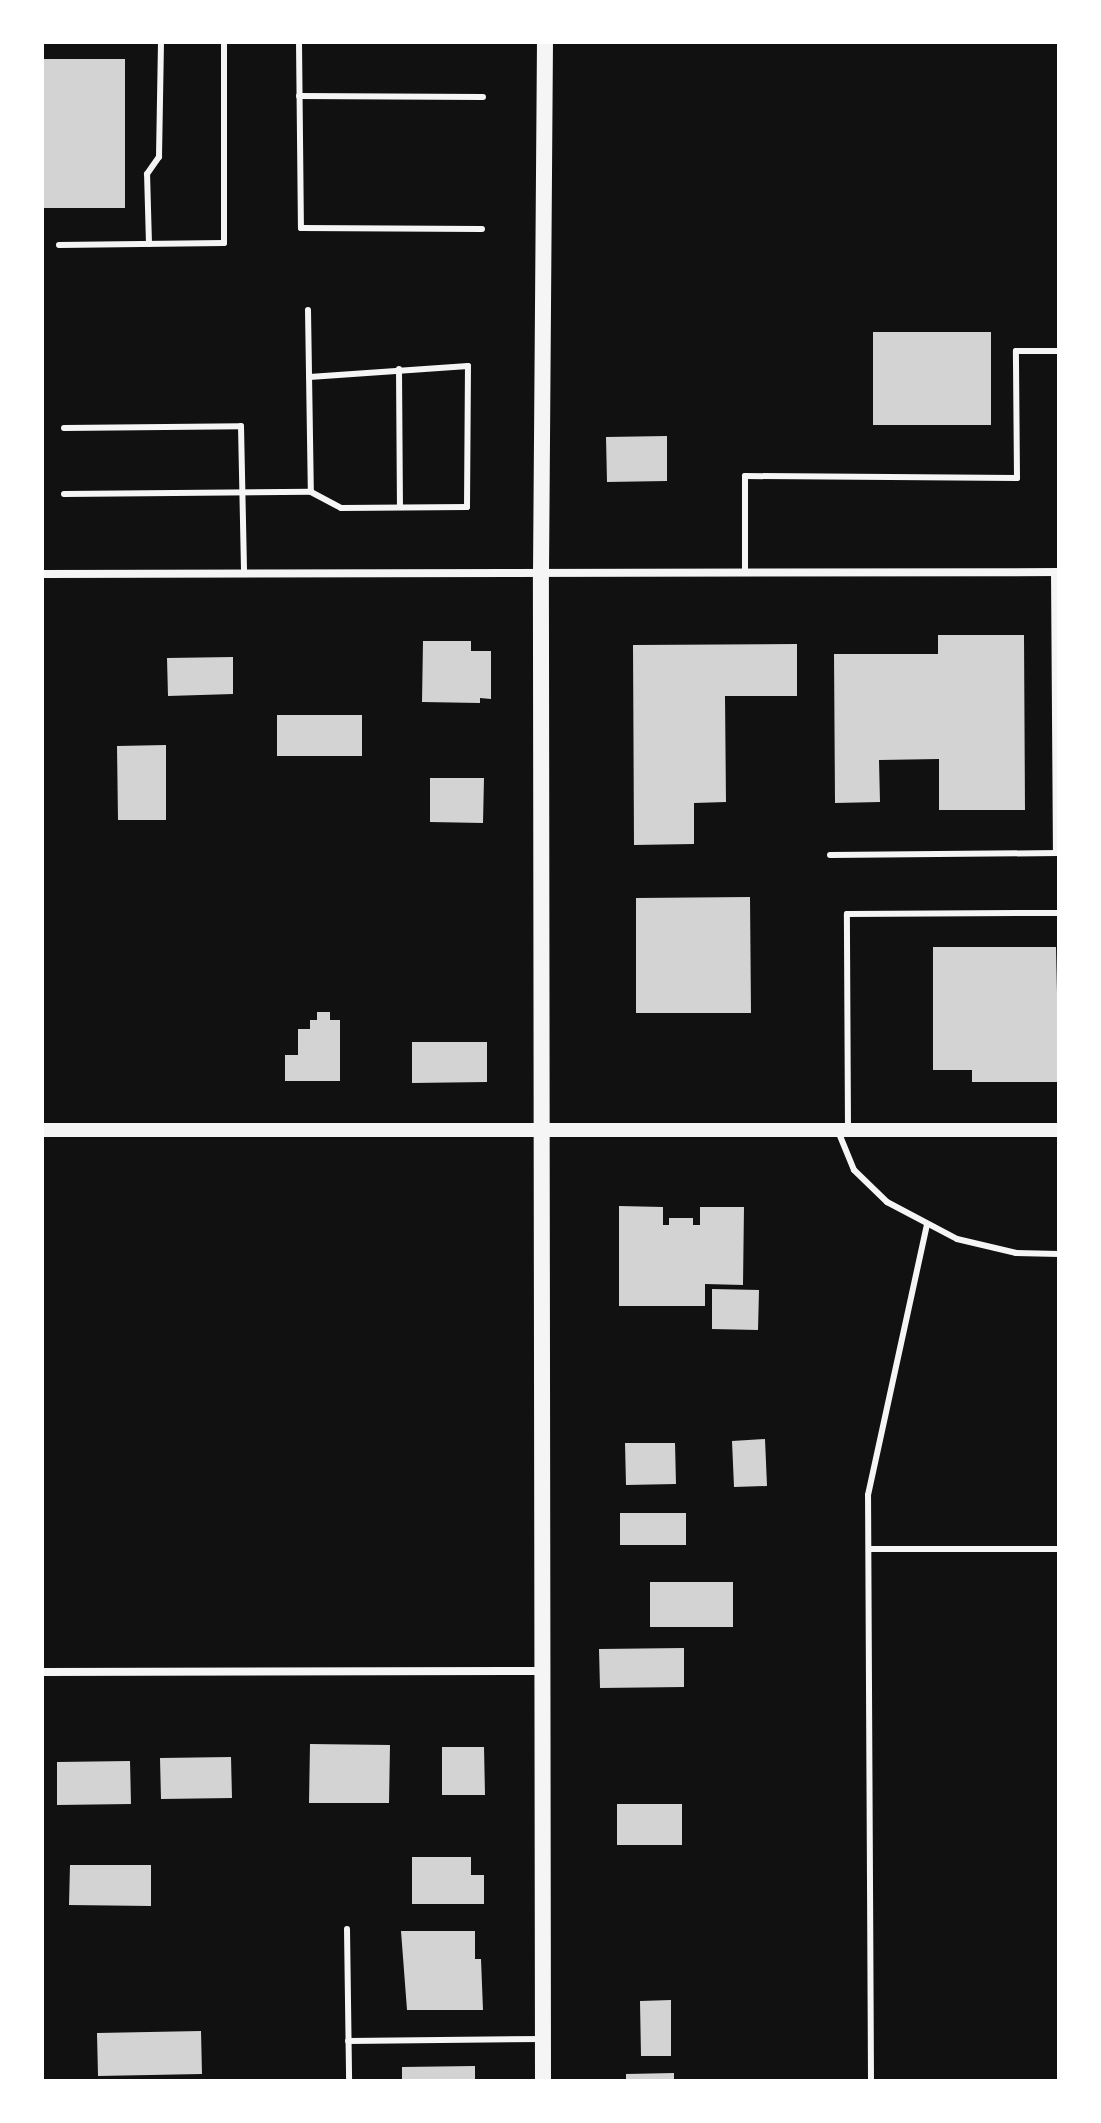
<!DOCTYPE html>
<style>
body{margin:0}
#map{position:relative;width:1101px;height:2123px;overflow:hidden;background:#111;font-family:"Exo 2",sans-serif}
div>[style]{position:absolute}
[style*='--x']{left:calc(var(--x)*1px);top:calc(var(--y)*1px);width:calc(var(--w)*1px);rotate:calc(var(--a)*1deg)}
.building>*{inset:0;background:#d3d3d3}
.service>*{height:6px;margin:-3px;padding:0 3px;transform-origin:3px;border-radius:3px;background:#f5f5f5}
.minor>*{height:8px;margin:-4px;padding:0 4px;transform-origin:4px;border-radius:4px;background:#f5f5f5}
.tertiary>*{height:14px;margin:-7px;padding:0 7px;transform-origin:7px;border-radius:7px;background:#f5f5f5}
.secondary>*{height:16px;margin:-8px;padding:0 8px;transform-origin:8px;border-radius:8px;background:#f5f5f5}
span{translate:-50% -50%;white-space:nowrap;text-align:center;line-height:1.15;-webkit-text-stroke:6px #fff;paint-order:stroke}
.frame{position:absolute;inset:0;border:44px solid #fff;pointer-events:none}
</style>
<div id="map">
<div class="building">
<div style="clip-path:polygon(42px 59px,125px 59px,125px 208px,42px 208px)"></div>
<div style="clip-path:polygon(873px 332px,991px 332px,991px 425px,873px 425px)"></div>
<div style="clip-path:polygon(667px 436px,667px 481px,607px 482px,606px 437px)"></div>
<div style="clip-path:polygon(938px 635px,1024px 635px,1025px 810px,939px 810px,939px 759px,879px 760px,880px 802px,835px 803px,834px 654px,938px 654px)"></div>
<div style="clip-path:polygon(423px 641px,471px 641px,471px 651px,491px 651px,491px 699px,480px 698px,480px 703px,422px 702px)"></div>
<div style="clip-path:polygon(797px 644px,797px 696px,725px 696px,726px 802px,694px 803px,694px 844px,634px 845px,633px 645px)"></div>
<div style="clip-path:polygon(233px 657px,233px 694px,168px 696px,167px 658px)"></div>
<div style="clip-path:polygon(277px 715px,362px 715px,362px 756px,277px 756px)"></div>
<div style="clip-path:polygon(166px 745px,166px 820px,118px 820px,117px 746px)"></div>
<div style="clip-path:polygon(430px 778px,484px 778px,483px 823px,430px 822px)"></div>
<div style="clip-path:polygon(750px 897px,751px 1013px,636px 1013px,636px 898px)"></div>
<div style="clip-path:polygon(933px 947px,1056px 947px,1059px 1082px,972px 1082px,972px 1070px,933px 1070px)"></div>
<div style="clip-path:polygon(317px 1012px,330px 1012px,330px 1020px,340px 1020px,340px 1081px,285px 1081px,285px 1055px,298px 1055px,298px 1029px,310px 1029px,310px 1020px,317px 1020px)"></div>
<div style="clip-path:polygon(412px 1042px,487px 1042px,487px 1082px,412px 1083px)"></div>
<div style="clip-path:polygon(619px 1206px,663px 1207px,663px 1225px,669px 1225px,669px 1218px,693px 1218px,693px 1225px,700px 1225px,700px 1207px,744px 1207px,743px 1285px,705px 1284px,705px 1306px,619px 1306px)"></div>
<div style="clip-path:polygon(712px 1289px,759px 1290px,758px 1330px,712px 1329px)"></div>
<div style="clip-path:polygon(765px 1439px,767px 1486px,734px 1487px,732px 1441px)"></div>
<div style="clip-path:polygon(625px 1443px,675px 1443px,676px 1484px,626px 1485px)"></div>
<div style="clip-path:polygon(620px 1513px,686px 1513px,686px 1545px,620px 1545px)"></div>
<div style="clip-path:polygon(650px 1582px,733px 1582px,733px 1627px,650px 1627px)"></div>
<div style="clip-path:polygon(684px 1648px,684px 1687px,600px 1688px,599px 1649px)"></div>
<div style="clip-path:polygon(310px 1744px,390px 1745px,389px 1803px,309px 1803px)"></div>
<div style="clip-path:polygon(442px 1747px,484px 1747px,485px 1795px,442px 1795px)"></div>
<div style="clip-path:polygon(231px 1757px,232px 1798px,161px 1799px,160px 1758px)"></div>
<div style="clip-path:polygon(130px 1761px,131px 1804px,57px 1805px,57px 1762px)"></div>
<div style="clip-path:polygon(617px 1804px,682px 1804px,682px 1845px,617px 1845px)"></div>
<div style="clip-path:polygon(412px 1857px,471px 1857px,471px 1875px,484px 1875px,484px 1904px,412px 1904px)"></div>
<div style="clip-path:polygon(70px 1865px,151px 1865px,151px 1906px,69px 1905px)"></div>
<div style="clip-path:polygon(401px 1931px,475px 1931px,475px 1959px,481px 1959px,483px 2010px,407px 2010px)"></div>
<div style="clip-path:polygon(671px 2000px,671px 2056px,641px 2056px,640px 2001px)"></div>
<div style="clip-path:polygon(201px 2031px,202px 2074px,98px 2076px,97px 2033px)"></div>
<div style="clip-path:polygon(475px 2066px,475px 2081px,402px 2081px,402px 2067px)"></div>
<div style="clip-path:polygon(674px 2073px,674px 2081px,626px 2081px,626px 2074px)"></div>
</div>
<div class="service">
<div style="--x:299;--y:42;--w:186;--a:89.4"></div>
<div style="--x:301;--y:228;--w:181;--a:0.3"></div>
<div style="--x:299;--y:96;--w:184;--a:0.3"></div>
<div style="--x:149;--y:244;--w:70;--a:-91.6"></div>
<div style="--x:147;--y:174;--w:21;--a:-55"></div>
<div style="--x:159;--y:157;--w:115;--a:-89"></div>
<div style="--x:59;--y:245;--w:165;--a:-0.7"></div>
<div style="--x:224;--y:243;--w:201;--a:-90"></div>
<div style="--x:308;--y:310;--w:182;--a:89.1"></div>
<div style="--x:399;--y:369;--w:137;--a:89.6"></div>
<div style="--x:64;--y:428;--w:177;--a:-0.6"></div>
<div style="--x:241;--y:426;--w:148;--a:88.8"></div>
<div style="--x:64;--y:494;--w:247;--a:-0.5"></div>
<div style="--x:311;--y:492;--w:34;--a:28"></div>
<div style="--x:341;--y:508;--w:126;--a:-0.5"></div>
<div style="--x:467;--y:507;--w:141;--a:-89.6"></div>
<div style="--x:468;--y:366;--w:159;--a:176"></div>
<div style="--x:1054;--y:572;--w:281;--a:89.6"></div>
<div style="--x:745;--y:573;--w:97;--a:-90"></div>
<div style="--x:745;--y:476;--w:272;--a:0.4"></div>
<div style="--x:1017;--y:478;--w:127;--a:-90.5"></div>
<div style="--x:1016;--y:351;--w:43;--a:0"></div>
<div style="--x:830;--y:855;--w:228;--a:-0.5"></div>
<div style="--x:848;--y:1128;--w:214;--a:-90.3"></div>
<div style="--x:847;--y:914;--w:212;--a:-0.3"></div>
<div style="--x:838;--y:1131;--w:42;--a:67.7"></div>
<div style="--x:854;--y:1170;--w:46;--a:44.1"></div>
<div style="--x:887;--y:1202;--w:79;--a:27.9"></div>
<div style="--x:957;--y:1239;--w:61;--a:13.3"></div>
<div style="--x:1016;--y:1253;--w:43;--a:1.3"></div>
<div style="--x:869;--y:1549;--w:190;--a:0"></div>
<div style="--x:347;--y:1929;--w:152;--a:89.2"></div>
<div style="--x:348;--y:2041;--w:195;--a:-0.6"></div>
<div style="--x:871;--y:2081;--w:586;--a:-90.29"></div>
<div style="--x:868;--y:1495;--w:277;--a:-77.7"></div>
</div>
<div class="minor">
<div style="--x:42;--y:574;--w:1017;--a:-0.11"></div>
<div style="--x:42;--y:1672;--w:503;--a:-0.11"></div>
</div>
<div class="tertiary">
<div style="--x:42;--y:1130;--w:1017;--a:0"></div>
</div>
<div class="secondary">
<div style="--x:543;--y:2081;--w:1508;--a:-90.08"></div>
<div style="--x:541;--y:573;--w:531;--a:-89.57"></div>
</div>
<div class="frame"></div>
</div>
